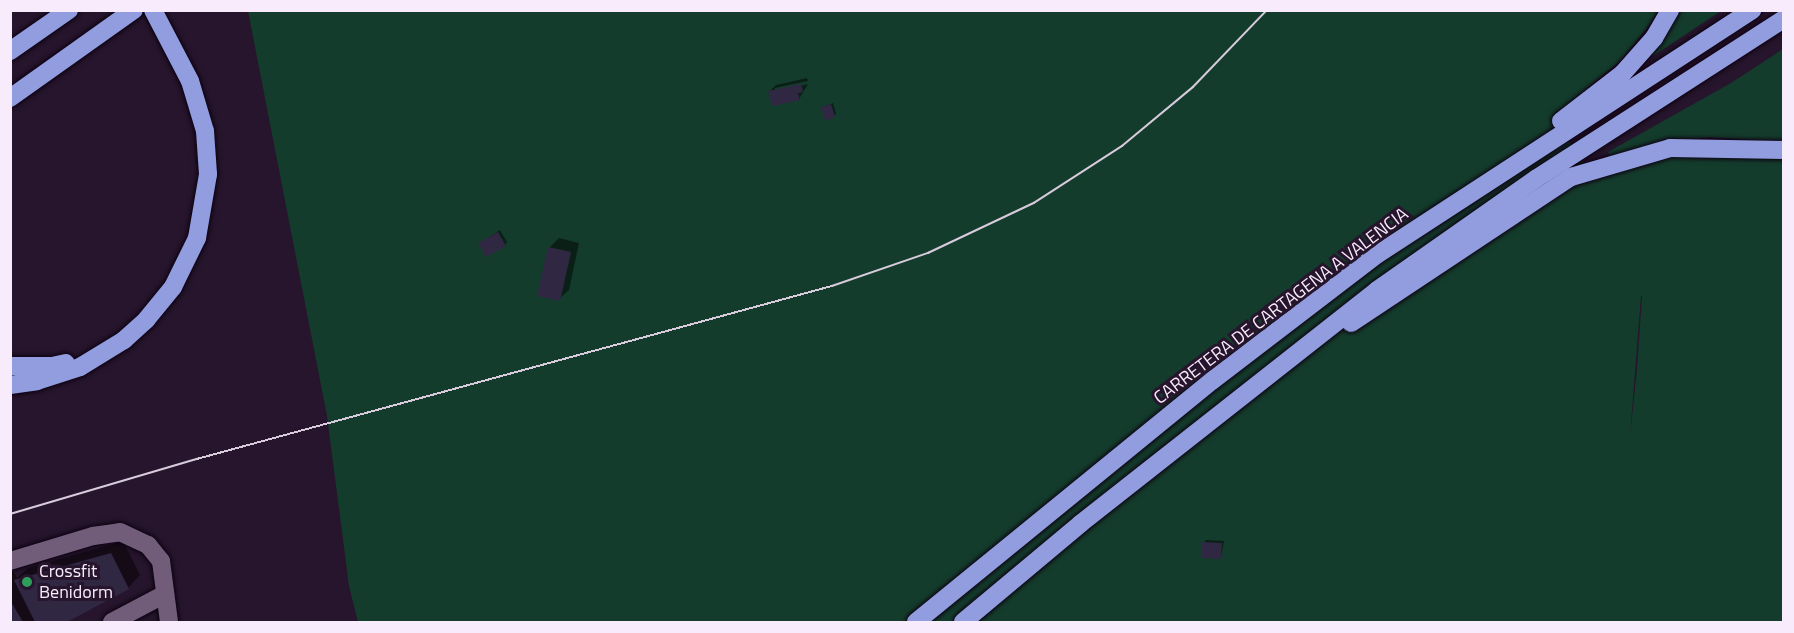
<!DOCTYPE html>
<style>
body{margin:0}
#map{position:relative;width:1794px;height:633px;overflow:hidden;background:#26152c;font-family:"Titillium Web",sans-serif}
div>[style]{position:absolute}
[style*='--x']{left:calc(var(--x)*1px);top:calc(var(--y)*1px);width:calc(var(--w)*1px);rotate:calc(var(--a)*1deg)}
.green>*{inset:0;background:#143c2c}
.shadow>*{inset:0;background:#0007}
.building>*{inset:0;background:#302843}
.roads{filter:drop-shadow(0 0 2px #0e0213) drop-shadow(0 0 2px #0e0213)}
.minor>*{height:18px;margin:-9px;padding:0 9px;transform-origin:9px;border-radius:9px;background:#715d79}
.highway>*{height:18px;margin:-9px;padding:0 9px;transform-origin:9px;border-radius:9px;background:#919ddf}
.tram>*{height:1.5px;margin:-0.75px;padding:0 0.75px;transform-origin:0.75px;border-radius:0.75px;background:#d7cbdc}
.dots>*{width:16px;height:16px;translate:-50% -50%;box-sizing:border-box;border:3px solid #26152c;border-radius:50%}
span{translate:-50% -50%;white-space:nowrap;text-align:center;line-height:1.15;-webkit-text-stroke:6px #26152c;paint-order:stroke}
.street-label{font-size:18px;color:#f8ecfc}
.poi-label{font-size:18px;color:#f8ecfc}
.left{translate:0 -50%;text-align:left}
.frame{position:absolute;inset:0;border:12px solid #f8ecfc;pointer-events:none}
</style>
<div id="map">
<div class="green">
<div style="clip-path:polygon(evenodd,248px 11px,1658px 11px,1650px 24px,1621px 60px,1553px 117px,1587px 168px,1673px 156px,1783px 157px,1783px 622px,358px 622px,349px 586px,327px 416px,248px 11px,1642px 296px,1637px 369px,1630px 436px,1641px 296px,1642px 296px)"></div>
<div style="clip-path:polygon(1676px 11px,1721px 11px,1653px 56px,1651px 52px)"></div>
<div style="clip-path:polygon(1783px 49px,1783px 142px,1710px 137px,1668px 142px,1610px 157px,1608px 152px,1731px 83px)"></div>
</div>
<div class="shadow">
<div style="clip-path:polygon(807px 78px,808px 81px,775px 88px,775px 91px,808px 84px,799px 99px,770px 91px,776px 85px)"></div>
<div style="clip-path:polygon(833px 103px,836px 114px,834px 116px,823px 107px)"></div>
<div style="clip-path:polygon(500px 230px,507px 242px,505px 245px,480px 243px)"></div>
<div style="clip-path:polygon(559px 238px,579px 243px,569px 290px,559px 299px,550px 247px)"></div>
<div style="clip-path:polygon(1206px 540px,1224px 541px,1221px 557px,1204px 543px)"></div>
<div style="clip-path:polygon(123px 541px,140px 575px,128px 588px,64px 622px,10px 622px,10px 572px,13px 571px,17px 578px,28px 568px)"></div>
</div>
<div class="building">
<div style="clip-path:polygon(801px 84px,803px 92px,798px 93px,800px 100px,772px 106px,768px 91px)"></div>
<div style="clip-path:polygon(831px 104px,835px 117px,825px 121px,821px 107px)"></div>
<div style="clip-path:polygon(498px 232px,506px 246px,486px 257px,478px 243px)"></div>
<div style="clip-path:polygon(548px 247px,571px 252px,560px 301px,537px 296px)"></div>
<div style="clip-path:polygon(1202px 542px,1222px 543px,1221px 559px,1202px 558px)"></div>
<div style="clip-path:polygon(111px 553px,129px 589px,67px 622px,35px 622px,14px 580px)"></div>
<div style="clip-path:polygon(10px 600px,23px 622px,10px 622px)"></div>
</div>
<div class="roads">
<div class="minor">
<div style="--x:10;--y:561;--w:87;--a:-16.8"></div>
<div style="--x:93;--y:536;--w:27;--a:-8"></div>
<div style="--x:120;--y:532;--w:31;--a:25"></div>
<div style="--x:148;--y:545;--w:21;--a:51"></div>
<div style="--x:161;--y:561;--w:62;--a:82.5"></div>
<div style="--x:112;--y:622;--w:60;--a:-27.8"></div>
</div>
<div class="highway">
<div style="--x:10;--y:51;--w:72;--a:-34.8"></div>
<div style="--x:10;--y:98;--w:152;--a:-35.4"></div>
<div style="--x:1561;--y:121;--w:78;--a:-37.7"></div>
<div style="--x:1623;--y:73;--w:47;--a:-48.5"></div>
<div style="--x:1654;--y:38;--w:32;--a:-60"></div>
<div style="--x:1351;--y:323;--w:264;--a:-33.6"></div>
<div style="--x:1571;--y:177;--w:103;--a:-16.3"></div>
<div style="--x:1670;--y:148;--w:114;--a:1"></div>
<div style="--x:10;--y:366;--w:42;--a:0"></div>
<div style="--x:52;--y:366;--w:14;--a:-12"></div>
<div style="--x:10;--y:385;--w:27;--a:-8"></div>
<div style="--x:37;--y:381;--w:45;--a:-18"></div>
<div style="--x:80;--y:367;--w:52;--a:-31.5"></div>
<div style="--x:124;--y:340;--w:30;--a:-42"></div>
<div style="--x:146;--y:320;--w:43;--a:-50.7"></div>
<div style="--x:173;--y:287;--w:55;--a:-63.9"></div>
<div style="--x:197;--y:238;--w:65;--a:-80.2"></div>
<div style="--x:208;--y:174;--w:43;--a:-94"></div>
<div style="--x:205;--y:131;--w:52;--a:-106.7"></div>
<div style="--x:190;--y:81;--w:80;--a:-117.5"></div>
<div style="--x:916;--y:622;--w:383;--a:-39.2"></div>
<div style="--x:1213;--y:380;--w:208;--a:-37.4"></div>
<div style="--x:1378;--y:254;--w:447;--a:-33.1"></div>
<div style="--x:963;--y:622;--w:153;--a:-39.9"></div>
<div style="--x:1080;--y:524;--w:378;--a:-38.2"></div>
<div style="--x:1377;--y:290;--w:195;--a:-35"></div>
<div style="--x:1537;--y:178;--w:294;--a:-32.8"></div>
</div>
</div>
<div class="tram">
<div style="--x:10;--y:514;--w:195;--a:-16.4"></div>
<div style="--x:197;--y:459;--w:658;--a:-15.24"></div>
<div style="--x:832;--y:286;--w:102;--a:-19"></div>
<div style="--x:928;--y:253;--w:117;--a:-25.3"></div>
<div style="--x:1034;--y:203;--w:105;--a:-32.9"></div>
<div style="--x:1122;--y:146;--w:92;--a:-39.7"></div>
<div style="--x:1193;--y:87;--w:107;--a:-46.1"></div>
</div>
<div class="dots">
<div style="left:27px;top:582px;background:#2e9e5b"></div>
</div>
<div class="street-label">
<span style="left:1281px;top:306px;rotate:-37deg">CARRETERA DE CARTAGENA A VALENCIA</span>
</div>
<div class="poi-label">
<span class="left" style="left:39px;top:582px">Crossfit<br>Benidorm</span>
</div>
<div class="frame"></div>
</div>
